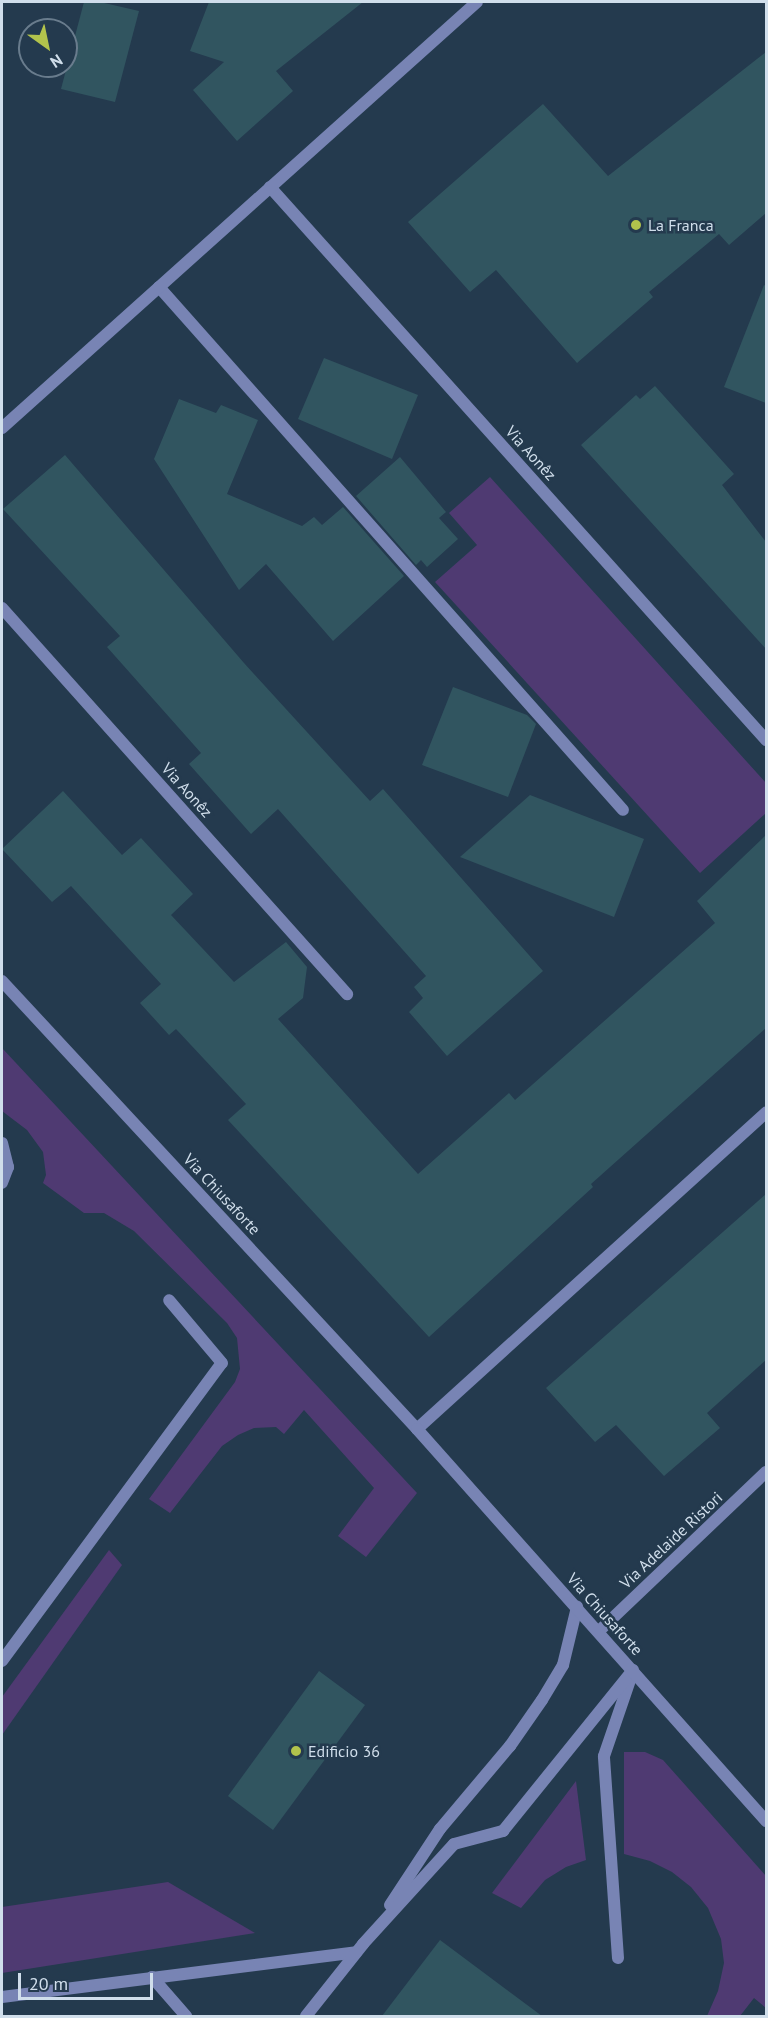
<!DOCTYPE html>
<meta charset="utf-8">
<style>
body{margin:0}
#map{position:relative;width:768px;height:2018px;overflow:hidden;background:#243a4e;font-family:"PT Sans",sans-serif}
div>[style]{position:absolute}
[style*='--x']{left:calc(var(--x)*1px);top:calc(var(--y)*1px);width:calc(var(--w)*1px);rotate:calc(var(--a)*1deg)}
.green>*{inset:0;background:#4f3a72}
.building>*{inset:0;background:#315560}
.service>*{height:12px;margin:-6px;padding:0 6px;transform-origin:6px;border-radius:6px;background:#7884b4}
.minor>*{height:12px;margin:-6px;padding:0 6px;transform-origin:6px;border-radius:6px;background:#7884b4}
.tertiary>*{height:12px;margin:-6px;padding:0 6px;transform-origin:6px;border-radius:6px;background:#7884b4}
.dots>*{width:16px;height:16px;translate:-50% -50%;box-sizing:border-box;border:3px solid #243a4e;border-radius:50%}
span{translate:-50% -50%;white-space:nowrap;text-align:center;line-height:1.15;-webkit-text-stroke:5px #243a4e;paint-order:stroke}
.poi-label{font-size:16px;color:#d0deeb}
.left{translate:0 -50%;text-align:left}
.street-label{font-size:16px;color:#d0deeb}
.frame{position:absolute;inset:0;border:3px solid #d0deeb;pointer-events:none}
.north{position:absolute;left:18px;top:18px;width:60px;height:60px;box-sizing:border-box;background:#243a4e;border:2px solid #697c8d;border-radius:50%;rotate:147deg;font-size:16px;font-weight:700;line-height:24px;text-align:center;color:#d0deeb}
.north::after{content:'';display:block;margin:auto;width:21px;height:27px;background:#b2c34c;clip-path:polygon(50% 0,100% 100%,50% 72%,0 100%)}
.scale{position:absolute;left:18px;top:1973px;width:135px;height:27px;box-sizing:border-box;border:3px solid #d0deeb;border-top:0;padding-left:8px;font-size:18px;line-height:21px;white-space:nowrap;color:#d0deeb;-webkit-text-stroke:4px #243a4e;paint-order:stroke}
</style>
<div id="map">
<div class="green">
<div style="clip-path:polygon(490px 477px,766px 783px,766px 813px,700px 873px,435px 582px,477px 545px,449px 513px)"></div>
<div style="clip-path:polygon(2px 1048px,417px 1493px,366px 1557px,338px 1536px,374px 1488px,304px 1410px,284px 1434px,276px 1427px,254px 1428px,238px 1435px,222px 1446px,170px 1513px,149px 1499px,235px 1382px,240px 1369px,237px 1338px,227px 1323px,134px 1231px,104px 1213px,84px 1213px,43px 1183px,46px 1175px,43px 1152px,27px 1130px,2px 1111px)"></div>
<div style="clip-path:polygon(109px 1550px,122px 1565px,2px 1735px,2px 1697px)"></div>
<div style="clip-path:polygon(624px 1752px,645px 1752px,663px 1760px,766px 1876px,766px 2008px,754px 1998px,740px 2016px,707px 2016px,718px 1991px,724px 1963px,721px 1939px,708px 1908px,691px 1887px,672px 1872px,650px 1861px,624px 1854px)"></div>
<div style="clip-path:polygon(576px 1781px,586px 1860px,566px 1867px,545px 1880px,521px 1908px,492px 1893px)"></div>
<div style="clip-path:polygon(168px 1882px,255px 1933px,2px 1973px,2px 1907px)"></div>
</div>
<div class="building">
<div style="clip-path:polygon(84px 2px,100px 2px,139px 11px,115px 102px,61px 89px)"></div>
<div style="clip-path:polygon(209px 2px,363px 2px,276px 71px,293px 91px,237px 141px,193px 90px,224px 62px,190px 51px)"></div>
<div style="clip-path:polygon(766px 52px,766px 213px,729px 245px,719px 234px,649px 292px,653px 297px,577px 363px,496px 270px,470px 292px,408px 222px,543px 104px,608px 176px)"></div>
<div style="clip-path:polygon(764px 285px,766px 286px,766px 403px,724px 387px)"></div>
<div style="clip-path:polygon(324px 358px,418px 395px,392px 459px,298px 419px)"></div>
<div style="clip-path:polygon(655px 386px,734px 474px,722px 485px,766px 542px,766px 649px,581px 445px,636px 395px,640px 399px)"></div>
<div style="clip-path:polygon(179px 399px,216px 413px,221px 405px,258px 420px,227px 494px,302px 526px,314px 517px,322px 525px,343px 507px,404px 576px,333px 641px,266px 564px,239px 590px,154px 459px)"></div>
<div style="clip-path:polygon(65px 455px,244px 663px,370px 801px,383px 789px,543px 971px,447px 1056px,409px 1012px,423px 998px,414px 987px,426px 976px,278px 809px,251px 834px,189px 764px,201px 753px,107px 647px,120px 636px,3px 509px)"></div>
<div style="clip-path:polygon(400px 457px,446px 512px,439px 518px,458px 539px,427px 567px,421px 560px,416px 565px,356px 496px)"></div>
<div style="clip-path:polygon(453px 687px,527px 715px,536px 724px,508px 797px,422px 765px)"></div>
<div style="clip-path:polygon(63px 791px,122px 855px,141px 838px,193px 894px,171px 915px,234px 982px,286px 942px,307px 967px,303px 998px,278px 1019px,418px 1174px,509px 1093px,515px 1100px,715px 923px,697px 901px,766px 835px,766px 1028px,591px 1184px,593px 1187px,429px 1337px,228px 1120px,246px 1104px,176px 1029px,169px 1035px,140px 1003px,161px 984px,71px 886px,52px 902px,2px 849px)"></div>
<div style="clip-path:polygon(530px 795px,644px 839px,614px 917px,460px 857px)"></div>
<div style="clip-path:polygon(766px 1194px,766px 1360px,707px 1413px,720px 1428px,664px 1476px,616px 1425px,595px 1442px,546px 1388px)"></div>
<div style="clip-path:polygon(319px 1671px,365px 1705px,273px 1830px,228px 1796px)"></div>
<div style="clip-path:polygon(440px 1940px,542px 2016px,382px 2016px)"></div>
</div>
<div class="service">
<div style="--x:2;--y:1143;--w:25;--a:76"></div>
<div style="--x:8;--y:1167;--w:17;--a:111"></div>
<div style="--x:2;--y:1661;--w:370;--a:-53.6"></div>
<div style="--x:222;--y:1363;--w:82;--a:-130.1"></div>
<div style="--x:390;--y:1905;--w:91;--a:-56.7"></div>
<div style="--x:440;--y:1829;--w:109;--a:-49.9"></div>
<div style="--x:510;--y:1746;--w:56;--a:-55.2"></div>
<div style="--x:542;--y:1700;--w:41;--a:-59"></div>
<div style="--x:563;--y:1665;--w:60;--a:-76.4"></div>
<div style="--x:618;--y:1958;--w:202;--a:-94"></div>
<div style="--x:604;--y:1756;--w:83;--a:-71.1"></div>
<div style="--x:152;--y:1977;--w:52;--a:48.9"></div>
<div style="--x:2;--y:1997;--w:357;--a:-7.2"></div>
<div style="--x:306;--y:2016;--w:92;--a:-51.6"></div>
<div style="--x:363;--y:1944;--w:135;--a:-47.7"></div>
<div style="--x:454;--y:1844;--w:51;--a:-14.9"></div>
<div style="--x:503;--y:1831;--w:207;--a:-51.1"></div>
</div>
<div class="minor">
<div style="--x:270;--y:187;--w:743;--a:48.11"></div>
<div style="--x:159;--y:287;--w:699;--a:48.42"></div>
<div style="--x:2;--y:428;--w:638;--a:-41.89"></div>
<div style="--x:2;--y:608;--w:518;--a:48.21"></div>
<div style="--x:417;--y:1429;--w:471;--a:-42.2"></div>
<div style="--x:599;--y:1631;--w:231;--a:-43.6"></div>
</div>
<div class="tertiary">
<div style="--x:2;--y:981;--w:611;--a:47.19"></div>
<div style="--x:417;--y:1429;--w:525;--a:48.32"></div>
</div>
<div class="dots">
<div style="left:636px;top:225px;background:#b2c34c"></div>
<div style="left:296px;top:1751px;background:#b2c34c"></div>
</div>
<div class="poi-label">
<span class="left" style="left:648px;top:225px">La Franca</span>
<span class="left" style="left:308px;top:1751px">Edificio 36</span>
</div>
<div class="street-label">
<span style="left:531px;top:453px;rotate:48deg">Via Aonêz</span>
<span style="left:187px;top:790px;rotate:48deg">Via Aonêz</span>
<span style="left:222px;top:1194px;rotate:47deg">Via Chiusaforte</span>
<span style="left:671px;top:1540px;rotate:-43deg">Via Adelaide Ristori</span>
<span style="left:605px;top:1614px;rotate:48deg">Via Chiusaforte</span>
</div>
<div class="frame"></div>
<div class="north">N</div>
<div class="scale">20 m</div>
</div>
